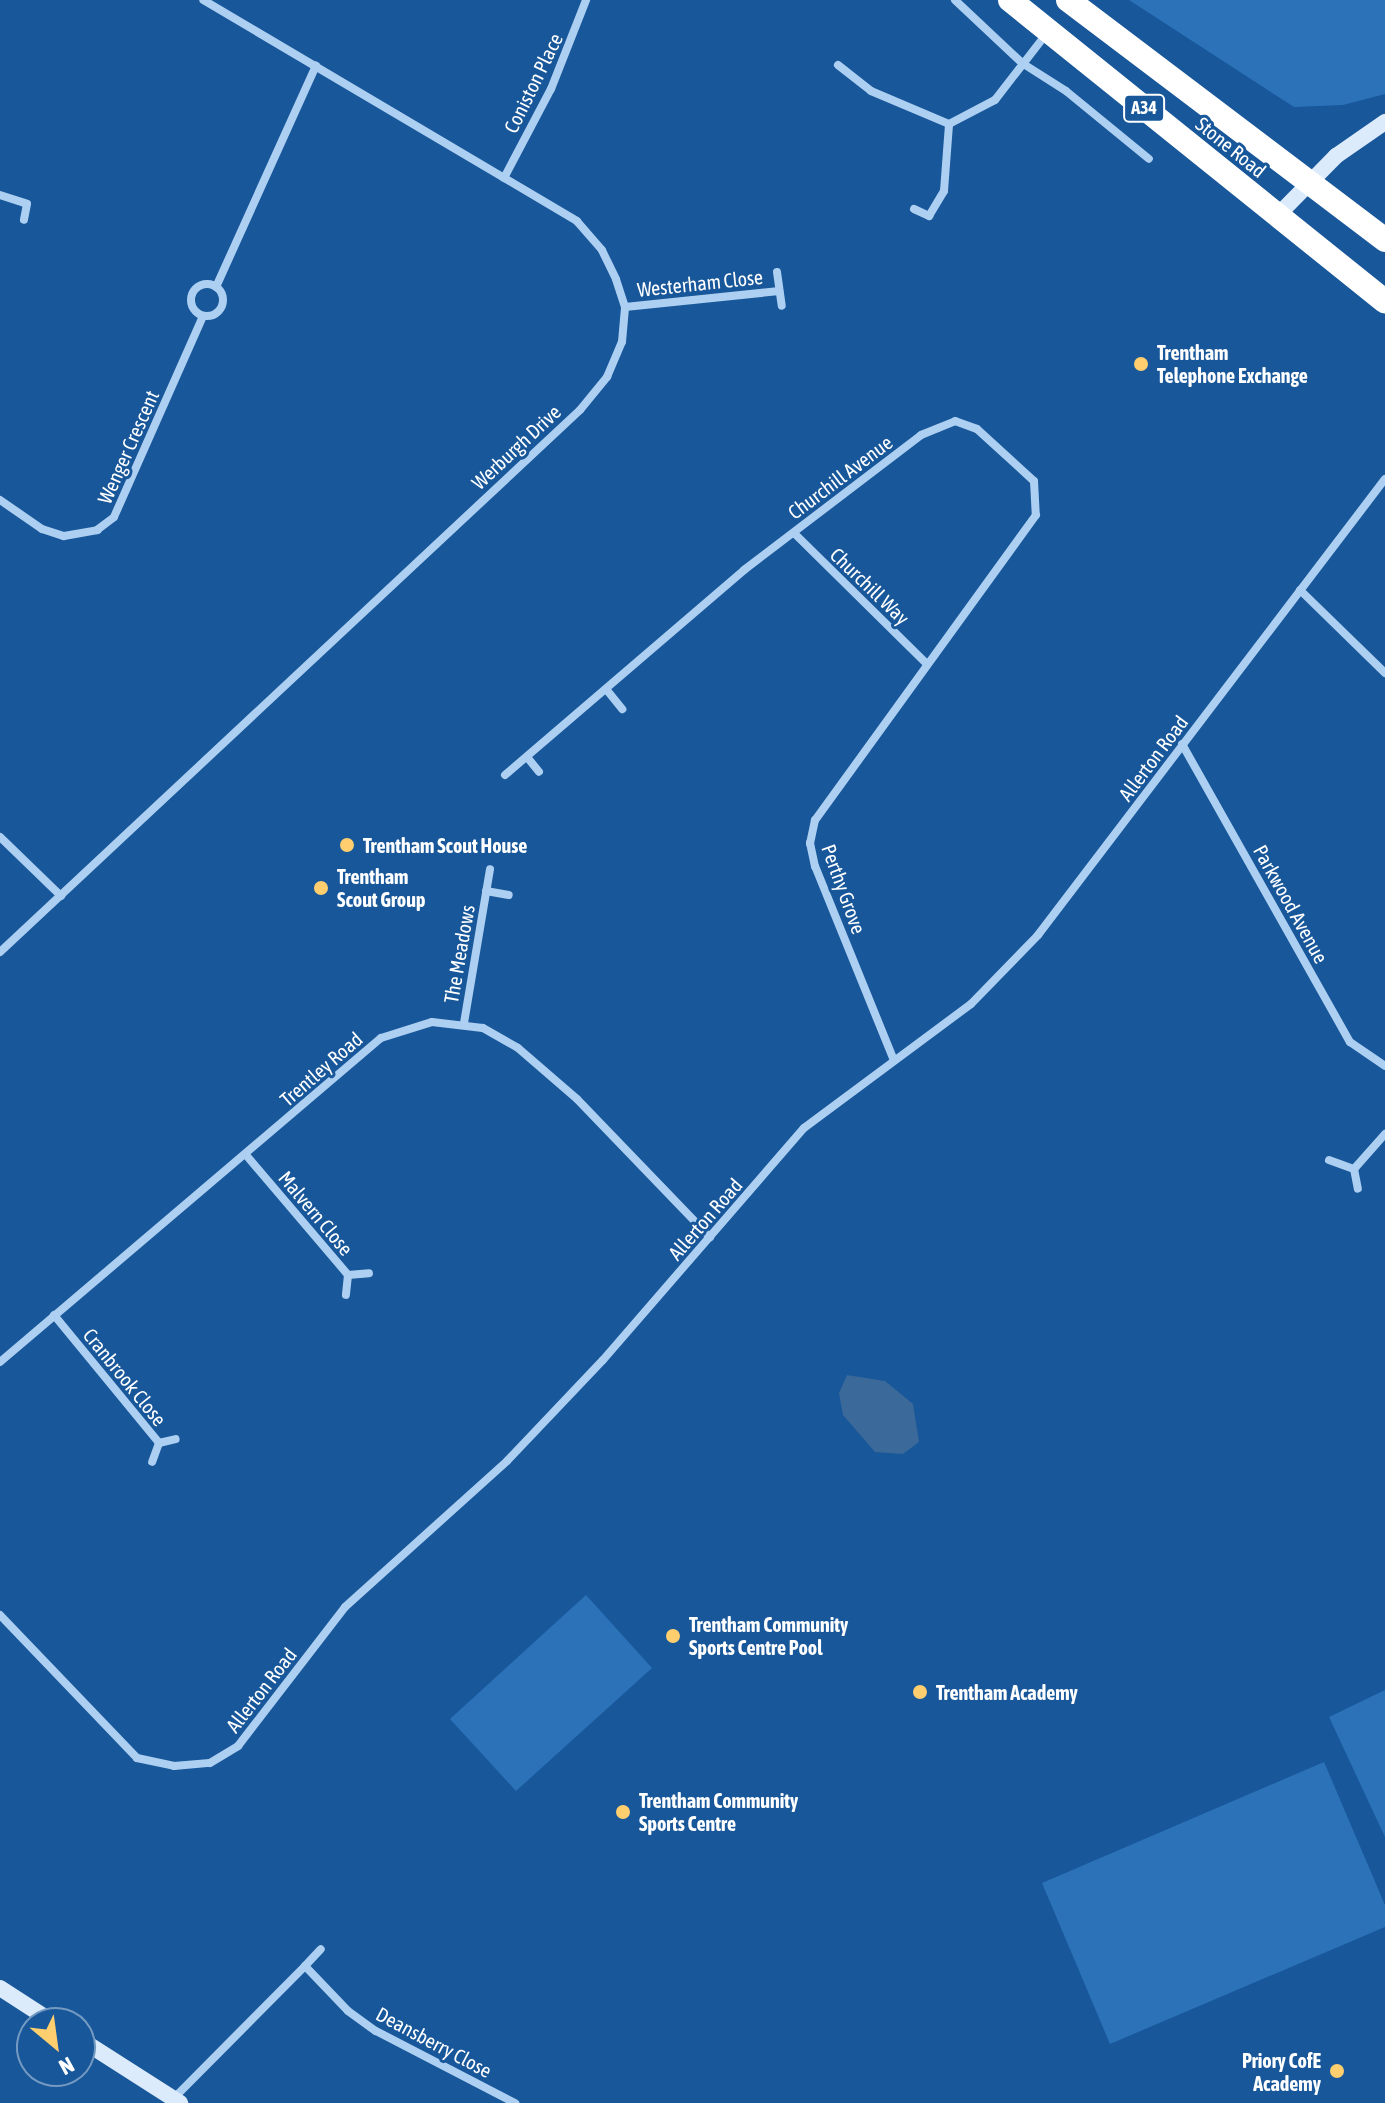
<!DOCTYPE html>
<style>
body{margin:0}
#map{position:relative;width:1385px;height:2103px;overflow:hidden;background:#18579a;font-family:"Asap Condensed",sans-serif}
div>[style]{position:absolute}
[style*='--x']{left:calc(var(--x)*1px);top:calc(var(--y)*1px);width:calc(var(--w)*1px);rotate:calc(var(--a)*1deg)}
.green>*{inset:0;background:#2b72b8}
.water>*{inset:0;background:#3b6999}
.street>*{height:8px;margin:-4px;padding:0 4px;transform-origin:4px;border-radius:4px;background:#add0f2}
.street>.ring{margin:-4px;padding:0;box-sizing:content-box;background:none;border:8px solid #add0f2;border-radius:50%}
.secondary>*{height:16px;margin:-8px;padding:0 8px;transform-origin:8px;border-radius:8px;background:#dcebfc}
.highway>*{height:24px;margin:-12px;padding:0 12px;transform-origin:12px;border-radius:12px;background:#fff}
.dots>*{width:22px;height:22px;translate:-50% -50%;box-sizing:border-box;border:4px solid #18579a;border-radius:50%}
span{translate:-50% -50%;white-space:nowrap;text-align:center;line-height:1.15;-webkit-text-stroke:6px #18579a;paint-order:stroke}
.shield-label span{padding:2px 6px;background:#18579a;border:2px solid;border-radius:6px;-webkit-text-stroke-width:0}
.shield-label{font-size:18px;color:#fff;font-weight:700}
.street-label{font-size:20px;color:#fff}
.poi-label{font-size:20px;color:#fff;font-weight:700}
.left{translate:0 -50%;text-align:left}
.right{translate:-100% -50%;text-align:right}
.north{position:absolute;left:16px;top:2007px;width:80px;height:80px;box-sizing:border-box;background:#18579a;border:2px solid #749ac2;border-radius:50%;rotate:151deg;font-size:22px;font-weight:700;line-height:32px;text-align:center;color:#fff}
.north::after{content:'';display:block;margin:auto;width:28px;height:36px;background:#ffce6e;clip-path:polygon(50% 0,100% 100%,50% 72%,0 100%)}
</style>
<div id="map">
<div class="green">
<div style="clip-path:polygon(1129px 0,1385px 0,1385px 94px,1343px 105px,1294px 107px)"></div>
<div style="clip-path:polygon(586px 1595px,652px 1668px,516px 1791px,450px 1719px)"></div>
<div style="clip-path:polygon(1385px 1690px,1385px 1837px,1329px 1717px)"></div>
<div style="clip-path:polygon(1324px 1762px,1385px 1905px,1385px 1927px,1110px 2044px,1042px 1883px)"></div>
</div>
<div class="water">
<div style="clip-path:polygon(847px 1375px,885px 1381px,913px 1404px,919px 1442px,903px 1454px,875px 1452px,843px 1415px,839px 1393px)"></div>
</div>
<div class="street">
<div style="--x:955;--y:0;--w:92;--a:43.2"></div>
<div style="--x:1022;--y:63;--w:52;--a:32.5"></div>
<div style="--x:1066;--y:91;--w:107;--a:39.3"></div>
<div style="--x:838;--y:65;--w:42;--a:38.2"></div>
<div style="--x:871;--y:91;--w:85;--a:22.9"></div>
<div style="--x:949;--y:124;--w:52;--a:-27.6"></div>
<div style="--x:995;--y:100;--w:85;--a:-52.2"></div>
<div style="--x:504;--y:178;--w:101;--a:-62.2"></div>
<div style="--x:551;--y:89;--w:96;--a:-68.5"></div>
<div style="--x:0;--y:195;--w:28;--a:18"></div>
<div style="--x:27;--y:204;--w:16;--a:101"></div>
<div style="--x:914;--y:209;--w:17;--a:25"></div>
<div style="--x:929;--y:216;--w:29;--a:-59"></div>
<div style="--x:944;--y:191;--w:67;--a:-85.7"></div>
<div style="--x:777;--y:272;--w:34;--a:82"></div>
<div class="ring" style="left:191px;top:284px;width:24px;height:24px"></div>
<div style="--x:216;--y:287;--w:243;--a:-65.7"></div>
<div style="--x:625;--y:307;--w:155;--a:-5.9"></div>
<div style="--x:0;--y:500;--w:51;--a:34.6"></div>
<div style="--x:42;--y:529;--w:23;--a:18"></div>
<div style="--x:64;--y:536;--w:34;--a:-10"></div>
<div style="--x:97;--y:530;--w:21;--a:-37"></div>
<div style="--x:114;--y:517;--w:220;--a:-66.1"></div>
<div style="--x:794;--y:533;--w:184;--a:44.6"></div>
<div style="--x:1300;--y:590;--w:119;--a:44.3"></div>
<div style="--x:606;--y:689;--w:26;--a:51"></div>
<div style="--x:1182;--y:744;--w:342;--a:60.6"></div>
<div style="--x:1350;--y:1042;--w:42;--a:34.4"></div>
<div style="--x:527;--y:757;--w:19;--a:51"></div>
<div style="--x:505;--y:775;--w:315;--a:-40.6"></div>
<div style="--x:744;--y:570;--w:223;--a:-37.3"></div>
<div style="--x:921;--y:435;--w:37;--a:-22"></div>
<div style="--x:955;--y:421;--w:23;--a:20"></div>
<div style="--x:977;--y:429;--w:77;--a:42.4"></div>
<div style="--x:1034;--y:481;--w:34;--a:87"></div>
<div style="--x:1036;--y:515;--w:377;--a:125.9"></div>
<div style="--x:815;--y:820;--w:24;--a:102"></div>
<div style="--x:810;--y:843;--w:24;--a:78"></div>
<div style="--x:815;--y:866;--w:207;--a:67.9"></div>
<div style="--x:0;--y:837;--w:85;--a:44"></div>
<div style="--x:486;--y:891;--w:23;--a:10"></div>
<div style="--x:0;--y:952;--w:794;--a:-43.06"></div>
<div style="--x:580;--y:410;--w:43;--a:-50.7"></div>
<div style="--x:607;--y:377;--w:38;--a:-67"></div>
<div style="--x:622;--y:342;--w:35;--a:-85"></div>
<div style="--x:625;--y:307;--w:29;--a:-108"></div>
<div style="--x:616;--y:279;--w:32;--a:-116"></div>
<div style="--x:602;--y:250;--w:38;--a:-131"></div>
<div style="--x:577;--y:221;--w:434;--a:-149.4"></div>
<div style="--x:464;--y:1023;--w:156;--a:-80.4"></div>
<div style="--x:246;--y:1155;--w:157;--a:49.6"></div>
<div style="--x:348;--y:1275;--w:20;--a:96"></div>
<div style="--x:1329;--y:1160;--w:27;--a:20"></div>
<div style="--x:1354;--y:1169;--w:47;--a:-48.5"></div>
<div style="--x:1354;--y:1169;--w:20;--a:79"></div>
<div style="--x:348;--y:1275;--w:21;--a:-5"></div>
<div style="--x:54;--y:1315;--w:166;--a:50.6"></div>
<div style="--x:159;--y:1443;--w:20;--a:110"></div>
<div style="--x:0;--y:1362;--w:500;--a:-40.38"></div>
<div style="--x:381;--y:1038;--w:53;--a:-17.4"></div>
<div style="--x:432;--y:1022;--w:51;--a:6.7"></div>
<div style="--x:483;--y:1028;--w:40;--a:29.7"></div>
<div style="--x:518;--y:1048;--w:78;--a:40.8"></div>
<div style="--x:577;--y:1099;--w:192;--a:46.1"></div>
<div style="--x:159;--y:1443;--w:17;--a:-13"></div>
<div style="--x:0;--y:1615;--w:198;--a:46.2"></div>
<div style="--x:137;--y:1758;--w:38;--a:12"></div>
<div style="--x:174;--y:1766;--w:36;--a:-5"></div>
<div style="--x:210;--y:1763;--w:33;--a:-31"></div>
<div style="--x:238;--y:1746;--w:175;--a:-52.4"></div>
<div style="--x:345;--y:1607;--w:218;--a:-42"></div>
<div style="--x:507;--y:1461;--w:139;--a:-46.5"></div>
<div style="--x:603;--y:1360;--w:307;--a:-49.1"></div>
<div style="--x:804;--y:1128;--w:208;--a:-36.6"></div>
<div style="--x:971;--y:1004;--w:96;--a:-45.8"></div>
<div style="--x:1038;--y:935;--w:573;--a:-52.73"></div>
<div style="--x:305;--y:1966;--w:23;--a:-47"></div>
<div style="--x:174;--y:2098;--w:186;--a:-45.2"></div>
<div style="--x:305;--y:1966;--w:62;--a:46.3"></div>
<div style="--x:348;--y:2011;--w:34;--a:36"></div>
<div style="--x:376;--y:2031;--w:157;--a:27.4"></div>
</div>
<div class="secondary">
<div style="--x:1278;--y:215;--w:83;--a:-45.5"></div>
<div style="--x:1336;--y:156;--w:60;--a:-34.8"></div>
<div style="--x:0;--y:1988;--w:64;--a:32.9"></div>
<div style="--x:80;--y:2039;--w:119;--a:32.6"></div>
</div>
<div class="highway">
<div style="--x:1010;--y:0;--w:481;--a:38.8"></div>
<div style="--x:1068;--y:0;--w:398;--a:37.1"></div>
</div>
<div class="dots">
<div style="left:1141px;top:364px;background:#ffce6e"></div>
<div style="left:347px;top:845px;background:#ffce6e"></div>
<div style="left:321px;top:888px;background:#ffce6e"></div>
<div style="left:673px;top:1636px;background:#ffce6e"></div>
<div style="left:920px;top:1692px;background:#ffce6e"></div>
<div style="left:623px;top:1812px;background:#ffce6e"></div>
<div style="left:1337px;top:2071px;background:#ffce6e"></div>
</div>
<div class="shield-label">
<span style="left:1144px;top:108px">A34</span>
</div>
<div class="street-label">
<span style="left:533px;top:83px;rotate:-64deg">Coniston Place</span>
<span style="left:1231px;top:147px;rotate:39deg">Stone Road</span>
<span style="left:700px;top:283px;rotate:-6deg">Westerham Close</span>
<span style="left:128px;top:447px;rotate:-66deg">Wenger Crescent</span>
<span style="left:516px;top:447px;rotate:-43deg">Werburgh Drive</span>
<span style="left:840px;top:477px;rotate:-37deg">Churchill Avenue</span>
<span style="left:870px;top:586px;rotate:44deg">Churchill Way</span>
<span style="left:1153px;top:758px;rotate:-53deg">Allerton Road</span>
<span style="left:844px;top:889px;rotate:70deg">Perthy Grove</span>
<span style="left:1291px;top:904px;rotate:61deg">Parkwood Avenue</span>
<span style="left:459px;top:954px;rotate:-80deg">The Meadows</span>
<span style="left:321px;top:1069px;rotate:-41deg">Trentley Road</span>
<span style="left:316px;top:1213px;rotate:50deg">Malvern Close</span>
<span style="left:705px;top:1219px;rotate:-49deg">Allerton Road</span>
<span style="left:125px;top:1377px;rotate:51deg">Cranbrook Close</span>
<span style="left:261px;top:1690px;rotate:-52deg">Allerton Road</span>
<span style="left:434px;top:2042px;rotate:28deg">Deansberry Close</span>
</div>
<div class="poi-label">
<span class="left" style="left:1157px;top:364px">Trentham<br>Telephone Exchange</span>
<span class="left" style="left:363px;top:845px">Trentham Scout House</span>
<span class="left" style="left:337px;top:888px">Trentham<br>Scout Group</span>
<span class="left" style="left:689px;top:1636px">Trentham Community<br>Sports Centre Pool</span>
<span class="left" style="left:936px;top:1692px">Trentham Academy</span>
<span class="left" style="left:639px;top:1812px">Trentham Community<br>Sports Centre</span>
<span class="right" style="left:1321px;top:2072px">Priory CofE<br>Academy</span>
</div>
<div class="north">N</div>
</div>
